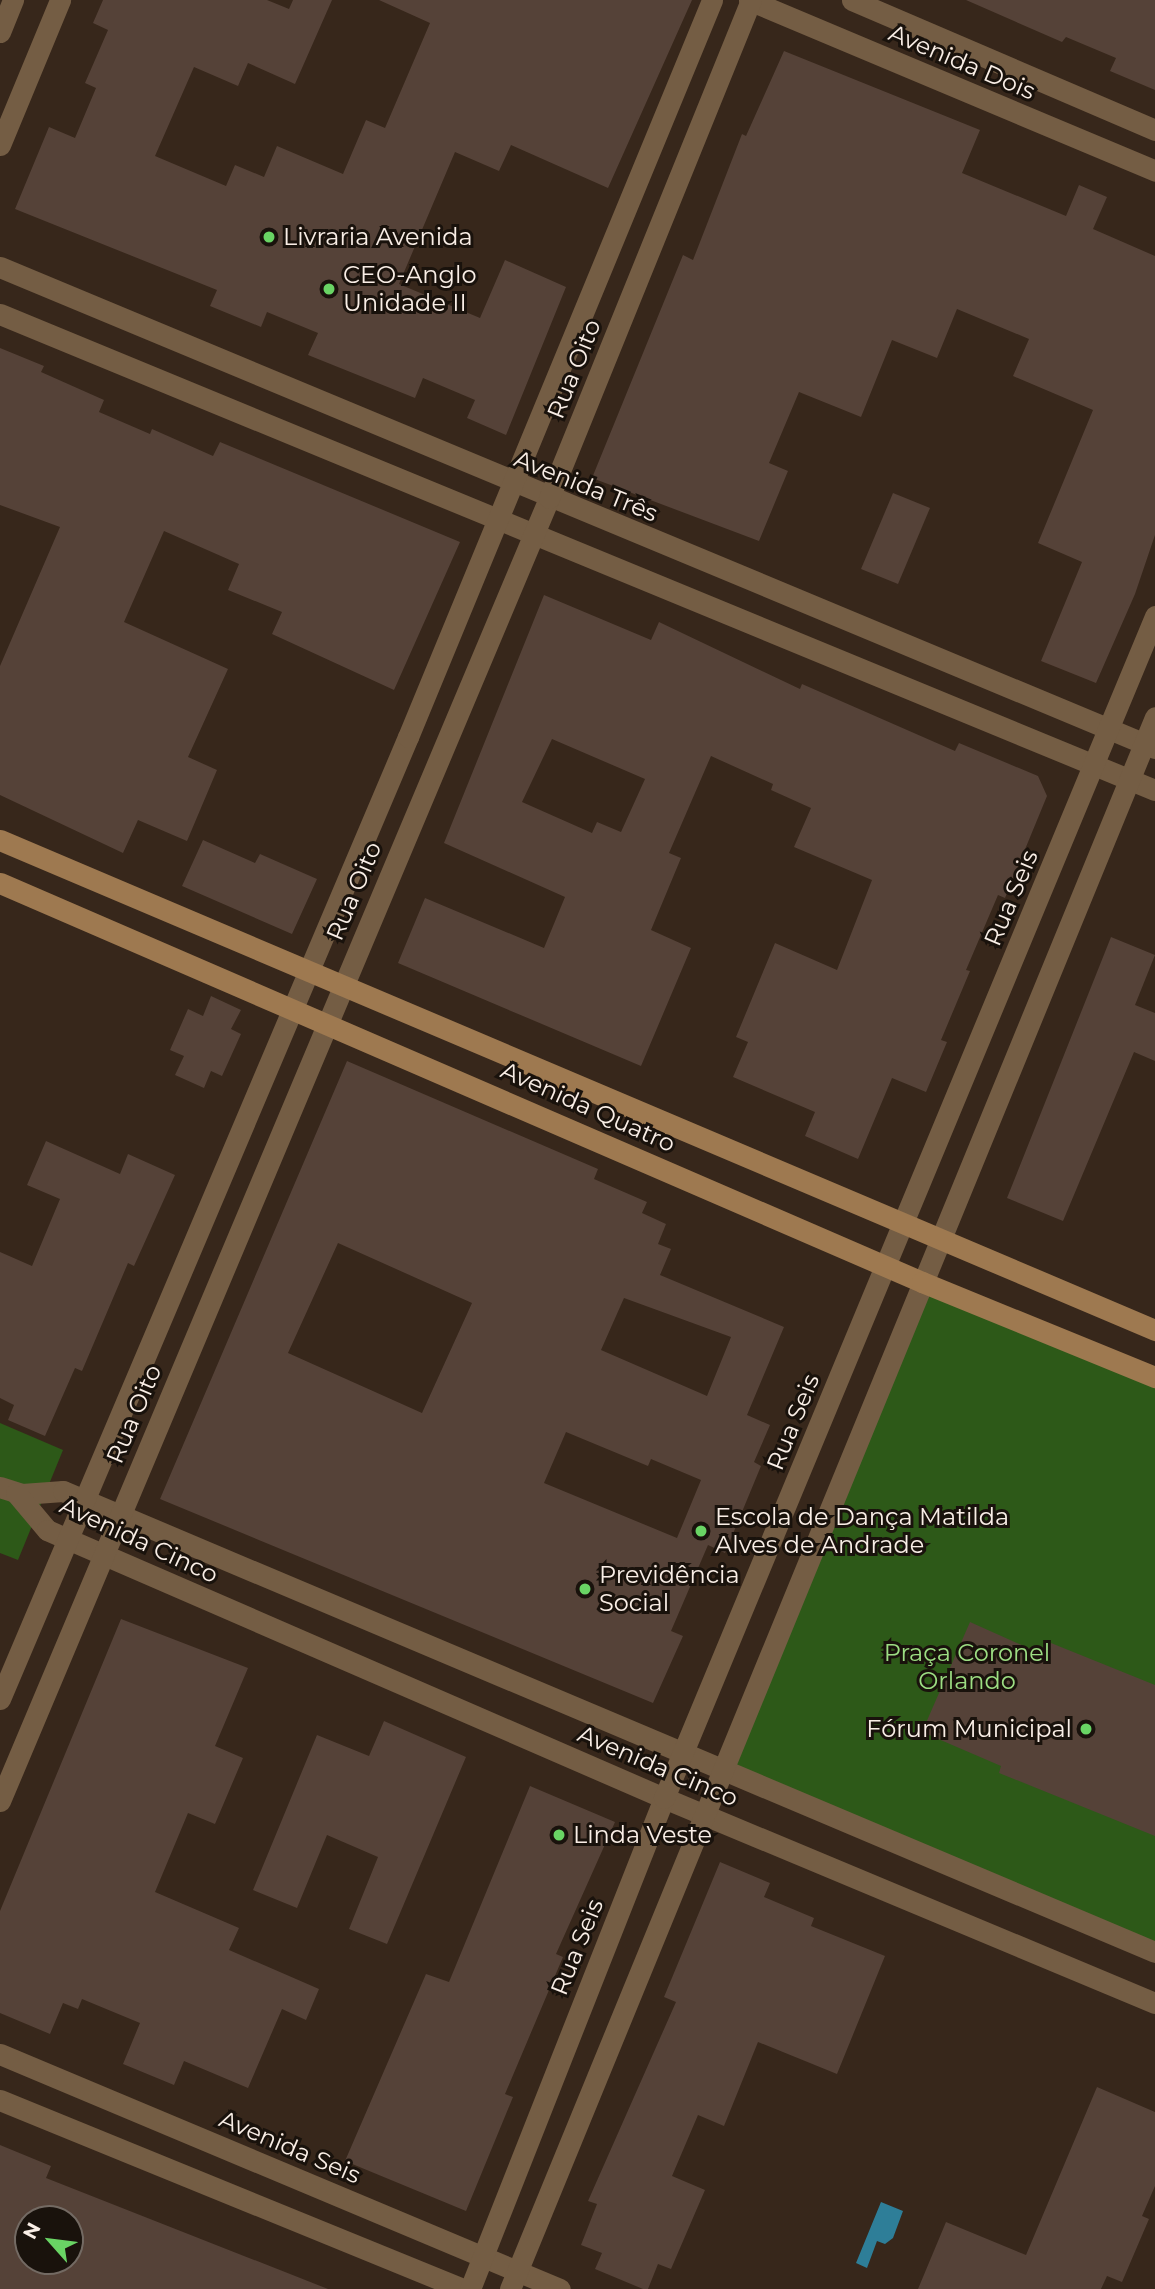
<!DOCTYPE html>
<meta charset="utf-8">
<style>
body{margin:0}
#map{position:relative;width:1155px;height:2289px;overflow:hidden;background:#37271b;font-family:Montserrat,sans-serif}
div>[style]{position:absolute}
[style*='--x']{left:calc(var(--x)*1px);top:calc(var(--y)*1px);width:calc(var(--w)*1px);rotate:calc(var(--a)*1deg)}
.green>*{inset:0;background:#2d5918}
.water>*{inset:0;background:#2e7e98}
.building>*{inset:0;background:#554238}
.street>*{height:21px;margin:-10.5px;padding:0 10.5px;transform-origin:10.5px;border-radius:10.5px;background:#745d44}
.secondary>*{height:21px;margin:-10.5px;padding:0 10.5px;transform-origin:10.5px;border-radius:10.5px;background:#9e7950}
.dots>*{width:19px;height:19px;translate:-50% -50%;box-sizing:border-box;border:4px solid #19120c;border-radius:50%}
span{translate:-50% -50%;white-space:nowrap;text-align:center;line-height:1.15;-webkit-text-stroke:6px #19120c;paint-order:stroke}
.street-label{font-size:24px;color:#f9eee6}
.poi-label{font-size:24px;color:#f9eee6}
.left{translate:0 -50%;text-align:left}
.right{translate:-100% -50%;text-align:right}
.park-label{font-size:24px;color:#9dde83}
.north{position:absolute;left:14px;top:2205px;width:70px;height:70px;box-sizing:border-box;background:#19120c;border:2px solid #736a63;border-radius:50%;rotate:298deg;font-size:19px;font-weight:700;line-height:28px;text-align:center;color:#f9eee6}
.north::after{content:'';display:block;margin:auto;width:24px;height:32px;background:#69d464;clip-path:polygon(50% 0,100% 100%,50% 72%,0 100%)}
</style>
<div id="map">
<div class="green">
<div style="clip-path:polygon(922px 1282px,1155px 1378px,1155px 1952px,721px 1772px)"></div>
<div style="clip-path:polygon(0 1423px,63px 1450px,18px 1560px,0 1553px)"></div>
</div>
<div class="water">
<div style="clip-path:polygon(881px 2202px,903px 2211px,893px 2238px,885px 2244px,877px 2241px,867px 2268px,856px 2263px)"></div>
</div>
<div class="building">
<div style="clip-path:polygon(103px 0,267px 0,289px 9px,293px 0,332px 0,295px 84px,248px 63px,238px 86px,194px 67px,155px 156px,226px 186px,235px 165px,264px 177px,277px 146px,343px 174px,366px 120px,385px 128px,430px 23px,379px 0,692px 0,608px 188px,511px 145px,499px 171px,455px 152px,399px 284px,480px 318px,505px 260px,566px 287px,506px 435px,467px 418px,475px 400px,423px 378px,415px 398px,308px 355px,318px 333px,267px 312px,261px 327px,210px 306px,217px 290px,15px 209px,49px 127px,75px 138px,96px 88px,85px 83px,108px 30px,93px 23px)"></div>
<div style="clip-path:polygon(966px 0,1155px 0,1155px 90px,1110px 71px,1116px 58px,1066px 37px,1062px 42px)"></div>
<div style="clip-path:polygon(784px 51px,980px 130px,962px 173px,1066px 216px,1079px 185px,1107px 197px,1093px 229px,1155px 256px,1155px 535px,1135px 594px,1096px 683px,1041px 661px,1082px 562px,1038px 543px,1093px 410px,1013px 376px,1029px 339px,957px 309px,937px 358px,892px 340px,861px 417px,799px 392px,769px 463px,788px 471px,759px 541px,592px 478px,683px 255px,693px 260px,742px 134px,746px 136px)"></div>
<div style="clip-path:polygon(0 348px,44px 366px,41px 372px,104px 400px,99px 412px,150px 434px,152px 429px,213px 456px,220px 442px,460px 542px,394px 690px,272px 634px,282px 612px,228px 590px,239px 564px,164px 531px,124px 622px,228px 669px,188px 757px,217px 770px,187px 841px,138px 820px,123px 853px,0 795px,0 666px,60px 527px,0 505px)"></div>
<div style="clip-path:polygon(893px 493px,930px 508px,898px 584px,861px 569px)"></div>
<div style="clip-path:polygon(evenodd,544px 595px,651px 640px,659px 622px,800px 689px,802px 684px,955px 751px,959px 743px,1038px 776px,1047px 796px,1005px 898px,998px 895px,966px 970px,970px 971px,941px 1040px,947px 1042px,926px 1092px,892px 1078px,858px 1159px,805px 1136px,815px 1112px,733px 1077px,748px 1042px,736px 1037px,775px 943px,837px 970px,872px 880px,794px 847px,811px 808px,771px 790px,773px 784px,711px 756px,669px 853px,681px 858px,651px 930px,691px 948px,641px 1066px,398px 963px,425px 898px,544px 948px,565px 897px,444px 843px,544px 595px,552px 739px,645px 779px,621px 832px,597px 822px,592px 833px,522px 802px,552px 739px)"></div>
<div style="clip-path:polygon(203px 840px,255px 863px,260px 854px,317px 879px,292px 934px,182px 886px)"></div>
<div style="clip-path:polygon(1111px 937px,1155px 955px,1135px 1005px,1155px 1013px,1155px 1061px,1134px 1052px,1063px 1221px,1007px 1198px)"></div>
<div style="clip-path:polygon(211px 996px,241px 1010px,231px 1029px,241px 1034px,222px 1076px,211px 1071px,204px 1088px,175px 1075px,184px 1056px,170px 1050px,188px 1009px,203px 1016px)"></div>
<div style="clip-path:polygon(evenodd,347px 1061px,598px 1169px,594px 1179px,647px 1202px,642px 1213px,666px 1224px,658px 1244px,671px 1249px,660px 1275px,784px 1327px,747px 1415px,770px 1425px,754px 1462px,761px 1466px,725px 1553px,708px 1545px,671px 1631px,683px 1636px,653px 1703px,160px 1499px,347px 1061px,338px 1243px,472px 1303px,422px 1413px,288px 1353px,338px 1243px,347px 1061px,624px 1298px,731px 1337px,707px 1396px,601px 1350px,624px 1298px,347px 1061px,566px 1432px,648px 1466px,651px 1459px,701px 1480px,677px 1538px,544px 1483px,566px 1432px)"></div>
<div style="clip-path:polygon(46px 1141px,120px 1174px,128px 1154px,175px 1175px,134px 1266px,128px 1263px,82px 1371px,75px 1368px,45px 1436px,8px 1420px,14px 1405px,0 1398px,0 1252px,32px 1266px,60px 1199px,27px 1185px)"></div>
<div style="clip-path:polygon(121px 1619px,248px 1668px,215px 1746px,243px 1758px,215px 1824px,188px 1813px,155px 1892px,239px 1928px,229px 1950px,319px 1989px,306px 2020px,282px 2009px,248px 2088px,184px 2061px,174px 2085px,123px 2064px,140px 2023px,82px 1999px,78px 2009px,63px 2003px,50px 2034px,0 2013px,0 1911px)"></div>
<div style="clip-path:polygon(970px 1622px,1046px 1656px,1051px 1643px,1155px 1685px,1155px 1836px,999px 1773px,1001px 1766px,922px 1732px)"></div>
<div style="clip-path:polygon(384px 1721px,466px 1757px,387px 1944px,349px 1929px,378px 1857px,327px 1835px,297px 1908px,253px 1890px,317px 1735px,369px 1756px)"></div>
<div style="clip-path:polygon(530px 1786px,615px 1822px,556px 1954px,563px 1957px,505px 2094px,513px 2097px,466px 2211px,345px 2161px,426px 1974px,449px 1982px)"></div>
<div style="clip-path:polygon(720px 1862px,770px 1883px,764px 1897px,814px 1918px,811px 1926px,885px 1956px,837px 2074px,758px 2042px,724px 2126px,698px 2115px,672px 2176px,705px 2190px,671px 2269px,658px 2264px,648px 2289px,643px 2289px,595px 2269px,602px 2253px,581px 2245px,597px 2204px,588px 2201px,676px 2002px,664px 1997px)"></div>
<div style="clip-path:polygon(1097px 2087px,1155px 2112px,1155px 2186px,1142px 2216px,1149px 2219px,1122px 2282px,1107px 2276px,1101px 2289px,918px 2289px,946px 2222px,1026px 2255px)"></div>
<div style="clip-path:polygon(evenodd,0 2145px,51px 2166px,46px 2178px,328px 2289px,0 2289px,0 2145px,28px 2219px,70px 2219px,70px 2261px,28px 2261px,28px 2219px)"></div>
</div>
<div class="street">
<div style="--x:749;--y:0;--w:441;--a:22.8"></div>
<div style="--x:852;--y:0;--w:330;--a:23.2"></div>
<div style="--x:0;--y:32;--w:35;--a:-68"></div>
<div style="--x:0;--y:145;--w:157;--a:-67.5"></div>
<div style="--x:0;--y:267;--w:1251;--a:22.61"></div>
<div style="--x:0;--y:314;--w:1249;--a:22.4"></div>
<div style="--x:0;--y:1487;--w:23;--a:18"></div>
<div style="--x:22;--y:1494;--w:41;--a:-4.2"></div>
<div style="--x:63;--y:1491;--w:1185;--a:22.89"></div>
<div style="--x:16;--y:1493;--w:48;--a:50"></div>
<div style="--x:47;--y:1530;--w:673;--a:23.48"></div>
<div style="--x:664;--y:1798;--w:532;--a:22.66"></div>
<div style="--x:0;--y:1699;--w:1045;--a:-67.02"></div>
<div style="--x:408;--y:737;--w:797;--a:-67.58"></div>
<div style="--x:0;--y:1801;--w:1414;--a:-67.15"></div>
<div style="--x:549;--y:498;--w:537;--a:-67.92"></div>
<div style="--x:0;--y:2054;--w:607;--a:22.77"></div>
<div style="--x:0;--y:2100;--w:500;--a:22.21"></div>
<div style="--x:470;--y:2289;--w:528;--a:-68.44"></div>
<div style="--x:664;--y:1798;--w:1280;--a:-67.44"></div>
<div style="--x:510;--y:2289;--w:1699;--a:-67.69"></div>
</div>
<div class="secondary">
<div style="--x:0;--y:840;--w:1255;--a:22.99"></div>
<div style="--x:0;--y:883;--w:1005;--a:23.4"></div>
<div style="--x:922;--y:1282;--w:252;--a:22.2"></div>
</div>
<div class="dots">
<div style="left:269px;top:237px;background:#69d464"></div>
<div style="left:329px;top:289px;background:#69d464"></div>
<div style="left:701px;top:1531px;background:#69d464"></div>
<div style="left:585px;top:1589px;background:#69d464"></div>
<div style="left:1086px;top:1729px;background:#69d464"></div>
<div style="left:559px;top:1835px;background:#69d464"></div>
</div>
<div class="street-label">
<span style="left:962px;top:62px;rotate:23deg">Avenida Dois</span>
<span style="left:574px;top:369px;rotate:-68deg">Rua Oito</span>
<span style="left:586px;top:486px;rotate:22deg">Avenida Três</span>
<span style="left:354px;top:891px;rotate:-67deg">Rua Oito</span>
<span style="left:1011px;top:898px;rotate:-67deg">Rua Seis</span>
<span style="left:588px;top:1107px;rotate:24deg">Avenida Quatro</span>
<span style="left:134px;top:1414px;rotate:-67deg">Rua Oito</span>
<span style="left:793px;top:1422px;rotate:-68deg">Rua Seis</span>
<span style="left:139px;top:1540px;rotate:25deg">Avenida Cinco</span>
<span style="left:658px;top:1766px;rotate:23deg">Avenida Cinco</span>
<span style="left:577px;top:1947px;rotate:-68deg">Rua Seis</span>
<span style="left:290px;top:2147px;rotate:23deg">Avenida Seis</span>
</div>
<div class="poi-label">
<span class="left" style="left:283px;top:237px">Livraria Avenida</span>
<span class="left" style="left:343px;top:289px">CEO-Anglo<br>Unidade II</span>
<span class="left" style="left:715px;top:1531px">Escola de Dança Matilda<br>Alves de Andrade</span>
<span class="left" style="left:599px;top:1589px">Previdência<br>Social</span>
<span class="right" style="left:1072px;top:1729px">Fórum Municipal</span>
<span class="left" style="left:573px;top:1835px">Linda Veste</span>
</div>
<div class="park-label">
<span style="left:967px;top:1667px">Praça Coronel<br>Orlando</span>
</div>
<div class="north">N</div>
</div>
